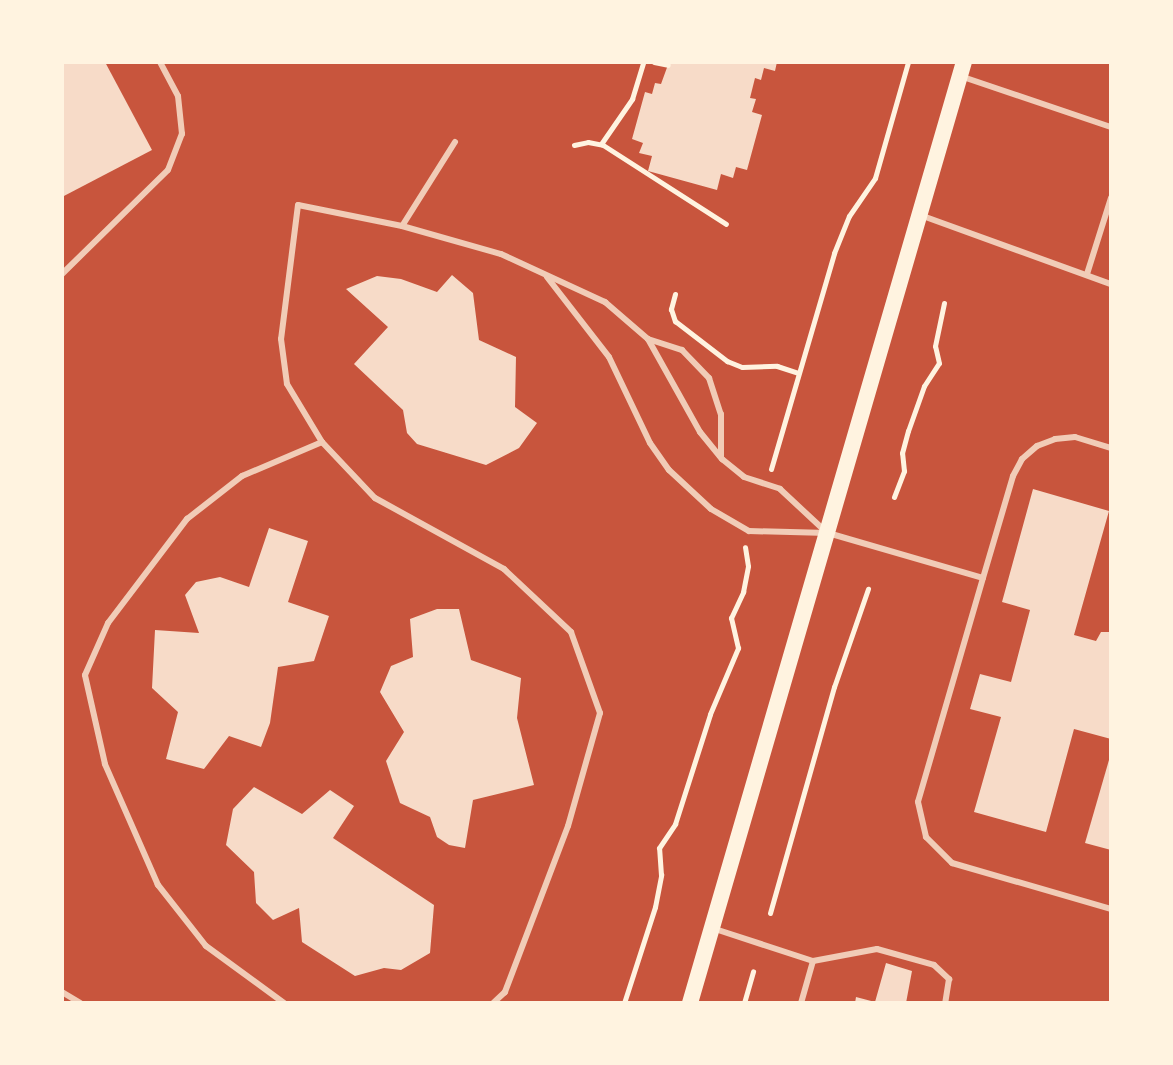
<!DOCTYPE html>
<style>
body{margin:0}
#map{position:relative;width:1173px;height:1065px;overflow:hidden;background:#c8553d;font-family:Ubuntu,sans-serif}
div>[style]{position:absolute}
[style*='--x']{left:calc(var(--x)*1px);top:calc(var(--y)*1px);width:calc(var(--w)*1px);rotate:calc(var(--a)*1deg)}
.building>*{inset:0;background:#f7dbc8}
.path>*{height:5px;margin:-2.5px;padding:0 2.5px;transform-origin:2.5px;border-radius:2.5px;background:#fff3e0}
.service>*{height:6px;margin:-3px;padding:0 3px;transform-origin:3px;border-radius:3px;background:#f1ccb7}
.secondary>*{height:16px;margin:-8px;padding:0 8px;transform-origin:8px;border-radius:8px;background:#fff3e0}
span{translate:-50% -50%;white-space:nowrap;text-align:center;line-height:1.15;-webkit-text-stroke:8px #fff3e0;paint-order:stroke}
.frame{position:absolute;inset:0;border:64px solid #fff3e0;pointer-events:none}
</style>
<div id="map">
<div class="building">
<div style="clip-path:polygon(62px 62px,105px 62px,152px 150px,62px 197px)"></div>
<div style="clip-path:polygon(669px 62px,777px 62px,775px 71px,764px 68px,761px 80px,755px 78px,750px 98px,756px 99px,752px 112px,762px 115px,747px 170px,736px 167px,733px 178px,721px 174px,717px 190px,648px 171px,652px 156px,639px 153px,643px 143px,632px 139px,645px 92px,652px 94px,655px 83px,661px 84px)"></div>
<div style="clip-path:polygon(452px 275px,473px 293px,479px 340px,516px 357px,515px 407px,537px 423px,519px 448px,486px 465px,417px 444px,407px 433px,403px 410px,354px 364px,388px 327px,346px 289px,377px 276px,401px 279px,437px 292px)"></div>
<div style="clip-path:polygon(1033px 489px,1109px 511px,1074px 635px,1096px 641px,1101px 632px,1111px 632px,1111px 739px,1074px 729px,1046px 832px,974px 812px,1001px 717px,970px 709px,980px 674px,1011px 682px,1030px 610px,1002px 602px)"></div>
<div style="clip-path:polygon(269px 528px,308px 541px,288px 602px,329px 616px,314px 661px,278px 667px,270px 723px,261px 747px,229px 736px,204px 769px,166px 759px,178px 712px,152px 688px,155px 630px,199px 633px,185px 595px,196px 582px,220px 577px,249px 587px)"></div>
<div style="clip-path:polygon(437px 609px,459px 609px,471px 660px,521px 678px,517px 718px,534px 785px,473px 800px,465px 848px,449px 845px,437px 837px,430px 817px,400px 803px,386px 761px,404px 732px,380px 692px,391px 666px,413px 657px,410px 619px)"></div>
<div style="clip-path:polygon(1111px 753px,1111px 850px,1085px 843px)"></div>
<div style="clip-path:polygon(254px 787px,302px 814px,330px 790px,354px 806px,333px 838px,434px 905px,430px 953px,401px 970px,384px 968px,355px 976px,302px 942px,299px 908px,273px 920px,256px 903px,254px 872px,226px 845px,233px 809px)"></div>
<div style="clip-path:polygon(886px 963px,912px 971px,906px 1003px,855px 1003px,856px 997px,875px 1002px)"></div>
</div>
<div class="path">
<div style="--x:654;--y:62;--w:14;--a:12"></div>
<div style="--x:601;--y:144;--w:55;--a:-55.4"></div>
<div style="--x:632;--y:99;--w:39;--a:-73"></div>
<div style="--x:574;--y:145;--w:14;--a:-12"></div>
<div style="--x:588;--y:142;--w:15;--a:11"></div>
<div style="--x:603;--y:145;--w:146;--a:32.7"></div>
<div style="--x:675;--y:294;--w:16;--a:105"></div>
<div style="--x:671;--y:309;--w:13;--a:72"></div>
<div style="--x:675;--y:321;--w:66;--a:37.6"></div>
<div style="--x:727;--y:361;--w:16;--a:22"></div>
<div style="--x:742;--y:367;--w:35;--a:-2"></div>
<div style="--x:777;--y:366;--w:22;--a:18"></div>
<div style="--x:771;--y:469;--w:225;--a:-73.7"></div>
<div style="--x:834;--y:253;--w:40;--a:-68"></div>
<div style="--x:849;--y:216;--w:46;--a:-55.6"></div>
<div style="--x:875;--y:178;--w:121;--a:-74.1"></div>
<div style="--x:894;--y:497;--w:28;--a:-69"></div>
<div style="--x:904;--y:471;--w:18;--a:-96"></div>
<div style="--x:902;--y:453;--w:23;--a:-75"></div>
<div style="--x:908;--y:431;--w:48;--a:-70.4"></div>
<div style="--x:924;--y:386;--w:27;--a:-57"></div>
<div style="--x:939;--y:363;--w:17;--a:-103"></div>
<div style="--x:935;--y:346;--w:44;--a:-78.2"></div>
<div style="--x:770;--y:913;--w:235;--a:-74.2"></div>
<div style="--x:834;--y:687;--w:104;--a:-70.9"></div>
<div style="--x:624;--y:1003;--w:101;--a:-72.1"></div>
<div style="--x:655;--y:907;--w:33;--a:-79"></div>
<div style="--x:661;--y:875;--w:27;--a:-94"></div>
<div style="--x:659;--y:848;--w:29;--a:-56"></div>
<div style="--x:675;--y:824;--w:115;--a:-72.3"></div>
<div style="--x:710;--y:714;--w:72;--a:-67"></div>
<div style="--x:738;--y:648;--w:31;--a:-103"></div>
<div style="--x:731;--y:618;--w:29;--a:-65"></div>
<div style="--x:743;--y:592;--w:26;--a:-79"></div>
<div style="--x:748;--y:566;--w:19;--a:-99"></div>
<div style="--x:744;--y:1003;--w:33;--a:-74"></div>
</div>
<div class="service">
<div style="--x:963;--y:77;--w:156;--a:18.7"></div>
<div style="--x:455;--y:142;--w:99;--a:122.2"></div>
<div style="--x:402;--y:226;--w:103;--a:15.8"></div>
<div style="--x:501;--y:254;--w:115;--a:24.8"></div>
<div style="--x:605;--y:302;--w:57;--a:40.7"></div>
<div style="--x:648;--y:339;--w:107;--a:60.8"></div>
<div style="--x:700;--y:432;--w:35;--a:51"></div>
<div style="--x:722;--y:459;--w:28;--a:39"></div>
<div style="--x:744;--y:477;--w:38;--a:18"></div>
<div style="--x:780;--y:489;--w:62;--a:43"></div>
<div style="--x:920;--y:215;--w:203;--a:19.9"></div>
<div style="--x:402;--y:226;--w:106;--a:-168.6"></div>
<div style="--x:298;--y:205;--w:135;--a:97.2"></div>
<div style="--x:281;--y:339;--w:45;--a:82.4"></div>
<div style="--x:287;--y:384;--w:68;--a:58.9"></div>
<div style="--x:322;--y:442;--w:77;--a:46.6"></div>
<div style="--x:375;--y:498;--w:147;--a:28.8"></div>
<div style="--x:504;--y:569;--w:92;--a:43.2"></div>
<div style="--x:571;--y:632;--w:86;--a:70.3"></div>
<div style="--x:600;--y:713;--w:117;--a:105.8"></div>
<div style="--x:568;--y:826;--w:178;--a:110.8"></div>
<div style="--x:505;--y:992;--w:16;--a:137"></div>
<div style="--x:62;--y:274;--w:148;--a:-44.5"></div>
<div style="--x:168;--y:170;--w:39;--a:-69"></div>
<div style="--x:182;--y:134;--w:38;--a:-96"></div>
<div style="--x:178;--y:96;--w:38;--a:-118"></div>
<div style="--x:1087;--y:274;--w:80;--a:-72.5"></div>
<div style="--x:547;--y:277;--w:101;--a:52.2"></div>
<div style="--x:609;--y:357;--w:95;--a:64.5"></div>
<div style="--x:650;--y:443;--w:33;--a:55"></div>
<div style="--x:669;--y:470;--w:57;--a:42.9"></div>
<div style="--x:711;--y:509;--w:44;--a:30.1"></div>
<div style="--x:749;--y:531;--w:79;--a:1.5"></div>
<div style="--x:828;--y:533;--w:161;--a:16.2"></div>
<div style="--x:983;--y:578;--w:106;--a:-73.6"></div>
<div style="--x:1013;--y:476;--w:19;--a:-62"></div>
<div style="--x:1022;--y:459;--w:20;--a:-41"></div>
<div style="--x:1037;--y:446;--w:19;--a:-21"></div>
<div style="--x:1055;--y:439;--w:20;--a:-6"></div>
<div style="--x:1075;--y:437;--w:38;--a:17"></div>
<div style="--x:648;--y:339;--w:36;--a:18"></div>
<div style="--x:682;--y:350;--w:39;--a:46"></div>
<div style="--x:709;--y:378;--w:38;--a:72"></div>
<div style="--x:721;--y:414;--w:42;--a:90"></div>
<div style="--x:983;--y:578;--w:233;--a:106.2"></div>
<div style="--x:918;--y:802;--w:36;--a:77"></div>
<div style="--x:926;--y:837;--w:37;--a:45"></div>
<div style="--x:952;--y:863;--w:166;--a:16.1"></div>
<div style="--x:715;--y:929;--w:103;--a:18.1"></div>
<div style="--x:813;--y:961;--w:44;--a:105.9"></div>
<div style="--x:813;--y:961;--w:65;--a:-10.6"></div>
<div style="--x:877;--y:949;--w:59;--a:15.7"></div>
<div style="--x:934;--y:965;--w:21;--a:43"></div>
<div style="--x:949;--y:979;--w:24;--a:99"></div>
<div style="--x:62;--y:992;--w:21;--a:31"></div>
<div style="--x:284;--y:1003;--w:97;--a:-143.8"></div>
<div style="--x:206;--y:946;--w:78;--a:-128.2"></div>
<div style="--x:158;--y:885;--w:132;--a:-113.7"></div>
<div style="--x:105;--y:764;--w:91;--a:-102.7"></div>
<div style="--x:85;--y:675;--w:57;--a:-66.1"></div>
<div style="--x:108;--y:623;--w:131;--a:-52.8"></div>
<div style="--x:187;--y:519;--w:70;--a:-38"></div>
<div style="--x:242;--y:476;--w:87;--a:-23"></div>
</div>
<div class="secondary">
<div style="--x:690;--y:1003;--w:980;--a:-73.77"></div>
</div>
<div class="frame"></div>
</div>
